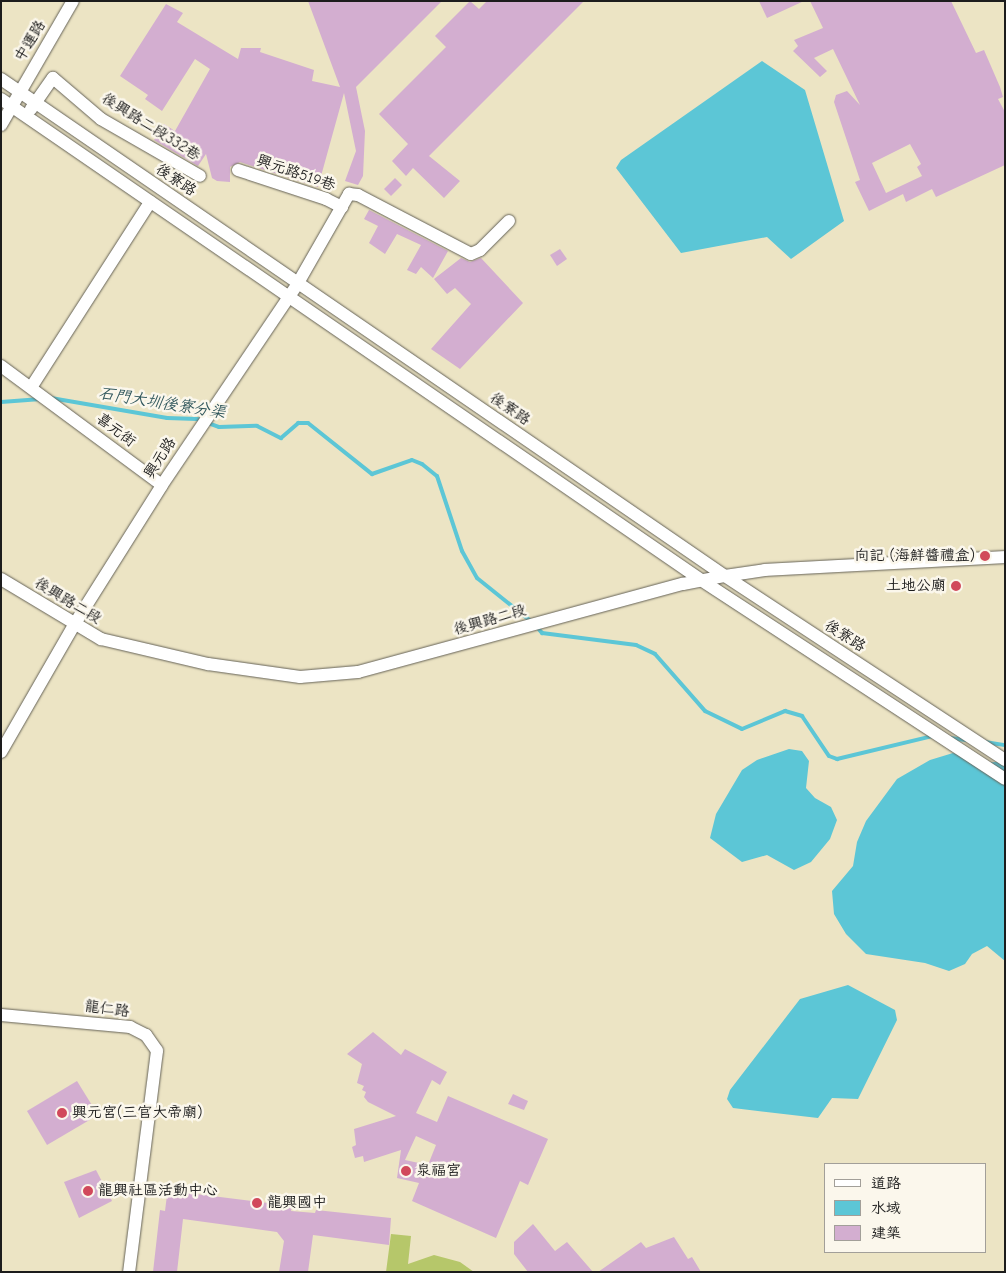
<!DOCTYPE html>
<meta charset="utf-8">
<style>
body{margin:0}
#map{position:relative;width:1006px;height:1273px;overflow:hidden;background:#ece4c4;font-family:"Comic Neue","LXGW WenKai TC",sans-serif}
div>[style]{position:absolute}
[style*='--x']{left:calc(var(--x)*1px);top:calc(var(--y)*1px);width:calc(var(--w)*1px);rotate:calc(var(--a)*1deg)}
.green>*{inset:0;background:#b6c76a}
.water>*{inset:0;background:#5cc6d6}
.stream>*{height:4px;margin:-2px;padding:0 2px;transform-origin:2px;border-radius:2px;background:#5cc6d6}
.building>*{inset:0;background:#d3aed0}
.roads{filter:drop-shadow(0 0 1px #656257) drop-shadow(0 0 1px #656257)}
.minor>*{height:12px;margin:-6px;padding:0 6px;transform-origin:6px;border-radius:6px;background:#fff}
.dots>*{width:14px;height:14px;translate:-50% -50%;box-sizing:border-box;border:2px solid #fbf7ec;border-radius:50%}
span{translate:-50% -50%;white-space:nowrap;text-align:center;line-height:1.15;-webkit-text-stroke:5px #fbf7ec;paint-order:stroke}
.street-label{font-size:15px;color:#1c1c1c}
.poi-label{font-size:15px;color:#1c1c1c}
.right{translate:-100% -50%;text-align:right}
.left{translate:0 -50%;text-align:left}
.water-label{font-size:16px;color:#32585d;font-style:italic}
.frame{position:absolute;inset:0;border:2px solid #1c1c1c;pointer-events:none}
.legend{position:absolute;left:824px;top:1163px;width:162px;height:90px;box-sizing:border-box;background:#fbf7ec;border:1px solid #a29f99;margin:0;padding:6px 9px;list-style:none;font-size:15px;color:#1c1c1c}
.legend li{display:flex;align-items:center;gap:10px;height:25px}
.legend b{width:25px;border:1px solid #a29f99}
</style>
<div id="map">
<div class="green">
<div style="clip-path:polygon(391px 1234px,411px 1236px,408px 1264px,434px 1255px,460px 1262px,474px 1272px,386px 1272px)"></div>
</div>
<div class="water">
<div style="clip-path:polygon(762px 61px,805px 90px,844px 221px,791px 259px,767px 237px,681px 253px,616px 168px,621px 160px)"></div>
<div style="clip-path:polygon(789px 749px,802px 751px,809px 761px,806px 788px,815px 798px,831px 807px,837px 820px,830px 839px,811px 862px,794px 870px,767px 855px,742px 862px,710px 838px,716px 814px,742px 770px,757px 760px)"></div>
<div style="clip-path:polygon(953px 753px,985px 763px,1005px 761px,1005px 961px,987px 946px,972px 954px,965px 964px,949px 971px,925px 963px,866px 954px,846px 934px,834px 914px,832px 891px,853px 866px,857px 842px,866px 821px,897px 779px,930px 760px)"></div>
<div style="clip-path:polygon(848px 985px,895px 1010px,897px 1020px,858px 1099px,832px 1098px,818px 1118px,733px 1108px,727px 1099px,730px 1090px,800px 999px)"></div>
</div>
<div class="stream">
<div style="--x:51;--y:398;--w:118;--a:9.8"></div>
<div style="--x:167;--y:418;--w:30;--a:2"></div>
<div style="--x:197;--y:419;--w:23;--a:20"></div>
<div style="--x:219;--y:427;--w:38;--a:-2"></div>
<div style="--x:257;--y:426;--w:27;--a:27"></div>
<div style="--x:281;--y:438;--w:23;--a:-41"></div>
<div style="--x:298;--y:423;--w:10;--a:0"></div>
<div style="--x:308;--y:423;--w:82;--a:38.6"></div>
<div style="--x:372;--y:474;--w:42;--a:-19.3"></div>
<div style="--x:412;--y:460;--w:11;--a:22"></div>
<div style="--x:422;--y:464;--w:19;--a:39"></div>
<div style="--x:437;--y:476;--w:79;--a:71.6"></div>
<div style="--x:462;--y:551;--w:31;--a:61"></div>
<div style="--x:477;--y:578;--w:70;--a:38.7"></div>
<div style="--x:1;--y:402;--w:40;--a:-4.3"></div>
<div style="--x:537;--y:627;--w:8;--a:50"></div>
<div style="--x:542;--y:633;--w:95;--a:7.3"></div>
<div style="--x:636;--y:645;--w:21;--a:25"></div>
<div style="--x:655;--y:654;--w:76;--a:48.7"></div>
<div style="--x:705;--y:711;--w:41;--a:25.9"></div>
<div style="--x:742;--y:729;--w:47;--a:-22.7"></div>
<div style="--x:785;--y:711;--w:18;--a:16"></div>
<div style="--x:802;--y:716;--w:48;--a:56"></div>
<div style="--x:829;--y:756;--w:9;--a:21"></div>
<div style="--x:837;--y:759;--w:99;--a:-13.5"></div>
<div style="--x:950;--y:738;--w:16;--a:7"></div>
<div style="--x:985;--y:742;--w:20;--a:9"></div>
</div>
<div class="building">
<div style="clip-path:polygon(308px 1px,442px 1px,356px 87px,365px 131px,363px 176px,358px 185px,345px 181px,356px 151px,344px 93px,318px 187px,240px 162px,230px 167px,230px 182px,217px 181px,212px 178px,206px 154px,198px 166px,154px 140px,164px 124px,175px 131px,210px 69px,195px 59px,162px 111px,145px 99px,148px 95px,120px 76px,166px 4px,183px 13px,177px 22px,238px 59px,241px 48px,261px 48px,260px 52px,314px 70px,312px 81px,340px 87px)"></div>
<div style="clip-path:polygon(470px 1px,479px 9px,487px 1px,584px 1px,429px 156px,460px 181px,444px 198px,413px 168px,406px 176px,392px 161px,408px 144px,379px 114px,446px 47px,435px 36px)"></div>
<div style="clip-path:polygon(759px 1px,804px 1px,767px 18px)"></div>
<div style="clip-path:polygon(evenodd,810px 1px,951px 1px,976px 53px,984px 50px,1000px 87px,1003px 97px,998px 99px,1005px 112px,1005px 165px,936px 197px,932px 189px,906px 202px,903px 194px,869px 211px,855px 182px,860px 180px,834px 102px,836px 95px,847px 91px,860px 105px,833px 49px,814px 58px,827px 71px,820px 77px,793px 51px,798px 46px,794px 40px,823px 28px,810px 1px,910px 144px,921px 164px,917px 167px,922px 176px,886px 193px,872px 163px,910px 144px)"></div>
<div style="clip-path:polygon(395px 178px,402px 185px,391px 196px,384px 189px)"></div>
<div style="clip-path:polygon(369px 210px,448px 251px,433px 278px,421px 267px,416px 274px,407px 270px,421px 245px,397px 234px,385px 254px,369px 243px,378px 226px,364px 219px)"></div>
<div style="clip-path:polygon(560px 249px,567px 259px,557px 266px,550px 255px)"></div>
<div style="clip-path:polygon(461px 258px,470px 262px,481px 258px,523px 303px,460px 369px,431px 349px,471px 304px,455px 288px,447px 294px,434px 279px)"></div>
<div style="clip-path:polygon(evenodd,373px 1032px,401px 1055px,405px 1049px,447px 1072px,440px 1085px,432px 1080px,416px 1113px,437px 1122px,448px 1096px,548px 1139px,528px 1185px,520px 1181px,496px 1238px,412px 1201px,419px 1183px,397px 1178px,401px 1150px,364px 1162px,363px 1156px,355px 1158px,352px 1147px,356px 1145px,354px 1129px,396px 1116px,368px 1102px,364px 1097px,366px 1092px,362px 1090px,364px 1086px,357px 1083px,362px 1064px,347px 1054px,373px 1032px,416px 1136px,436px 1145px,428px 1165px,405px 1160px,416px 1136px)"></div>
<div style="clip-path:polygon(77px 1081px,98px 1115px,47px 1145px,27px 1111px)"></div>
<div style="clip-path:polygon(513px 1094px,528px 1101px,524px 1110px,508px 1104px)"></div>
<div style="clip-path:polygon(96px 1170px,112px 1201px,79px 1218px,64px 1182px)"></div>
<div style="clip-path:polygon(188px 1193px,292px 1206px,291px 1211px,315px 1213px,316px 1210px,391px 1218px,389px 1245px,313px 1235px,308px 1272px,279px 1272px,284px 1241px,277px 1232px,183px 1219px,177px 1272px,153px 1272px,160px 1210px,165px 1211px,167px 1195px,188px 1197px)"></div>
<div style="clip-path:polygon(533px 1224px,555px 1251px,567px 1242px,593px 1272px,528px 1272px,514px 1254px,514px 1242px)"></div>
<div style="clip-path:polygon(674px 1237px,688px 1259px,692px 1257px,701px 1272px,598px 1272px,641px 1242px,646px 1248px)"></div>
</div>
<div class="roads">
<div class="minor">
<div style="--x:1;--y:79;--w:878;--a:34.47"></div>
<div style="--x:725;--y:576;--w:335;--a:33.3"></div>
<div style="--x:1;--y:99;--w:849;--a:34.49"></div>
<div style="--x:701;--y:580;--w:363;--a:33.2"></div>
<div style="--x:31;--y:109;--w:38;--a:-55"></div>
<div style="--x:53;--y:78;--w:63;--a:40.5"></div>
<div style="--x:101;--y:119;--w:114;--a:29.9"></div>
<div style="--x:1;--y:125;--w:143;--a:-59.9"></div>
<div style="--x:238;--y:170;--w:93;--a:18.2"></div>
<div style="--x:326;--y:199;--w:18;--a:27"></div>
<div style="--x:1;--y:366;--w:200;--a:36.5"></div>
<div style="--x:32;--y:386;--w:219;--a:-57.3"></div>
<div style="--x:1;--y:579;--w:117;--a:31"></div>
<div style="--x:101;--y:639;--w:110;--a:13.2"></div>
<div style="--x:208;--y:664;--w:93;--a:8"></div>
<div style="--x:300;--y:677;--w:58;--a:-4.9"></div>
<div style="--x:358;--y:672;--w:337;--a:-15.2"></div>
<div style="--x:683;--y:584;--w:43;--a:-10.8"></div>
<div style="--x:725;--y:576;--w:40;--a:-8.5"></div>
<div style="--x:765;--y:570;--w:240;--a:-3.1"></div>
<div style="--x:1;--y:752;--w:146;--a:-60.1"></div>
<div style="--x:74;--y:625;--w:165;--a:-57.8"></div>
<div style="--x:162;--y:485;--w:244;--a:-56"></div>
<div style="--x:298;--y:283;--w:103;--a:-60.2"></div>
<div style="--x:349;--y:194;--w:9;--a:6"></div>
<div style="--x:358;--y:195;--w:127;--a:27.6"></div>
<div style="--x:471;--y:254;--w:10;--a:-24"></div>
<div style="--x:480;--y:250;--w:41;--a:-45"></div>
<div style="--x:1;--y:1015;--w:130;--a:5.3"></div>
<div style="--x:130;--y:1027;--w:18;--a:27"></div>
<div style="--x:146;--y:1035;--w:19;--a:55"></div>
<div style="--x:157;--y:1051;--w:223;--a:97.2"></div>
</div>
</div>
<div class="dots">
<div style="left:985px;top:556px;background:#d1495b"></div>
<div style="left:956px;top:586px;background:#d1495b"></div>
<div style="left:62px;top:1113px;background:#d1495b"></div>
<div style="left:406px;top:1171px;background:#d1495b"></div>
<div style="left:88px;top:1191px;background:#d1495b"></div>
<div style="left:257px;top:1203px;background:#d1495b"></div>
</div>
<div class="street-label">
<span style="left:30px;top:41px;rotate:-59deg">中運路</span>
<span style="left:151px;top:127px;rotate:32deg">後興路二段332巷</span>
<span style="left:296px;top:173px;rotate:19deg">興元路519巷</span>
<span style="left:176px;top:180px;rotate:34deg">後寮路</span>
<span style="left:510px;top:409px;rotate:34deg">後寮路</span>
<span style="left:116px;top:430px;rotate:37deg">喜元街</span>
<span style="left:160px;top:458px;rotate:-57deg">興元路</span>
<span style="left:68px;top:601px;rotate:31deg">後興路二段</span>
<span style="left:490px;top:620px;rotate:-16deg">後興路二段</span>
<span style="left:845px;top:636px;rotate:33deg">後寮路</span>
<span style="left:107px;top:1009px;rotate:7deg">龍仁路</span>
</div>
<div class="poi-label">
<span class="right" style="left:975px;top:556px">向記 (海鮮醬禮盒)</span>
<span class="right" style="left:946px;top:586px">土地公廟</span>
<span class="left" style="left:72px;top:1113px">興元宮(三官大帝廟)</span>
<span class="left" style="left:416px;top:1171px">泉福宮</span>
<span class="left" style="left:98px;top:1191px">龍興社區活動中心</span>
<span class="left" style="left:267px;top:1203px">龍興國中</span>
</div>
<div class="water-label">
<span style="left:162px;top:403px;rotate:9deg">石門大圳後寮分渠</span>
</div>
<div class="frame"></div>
<ul class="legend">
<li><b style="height:6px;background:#fff"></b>道路</li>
<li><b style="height:14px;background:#5cc6d6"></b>水域</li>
<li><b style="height:14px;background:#d3aed0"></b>建築</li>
</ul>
</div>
